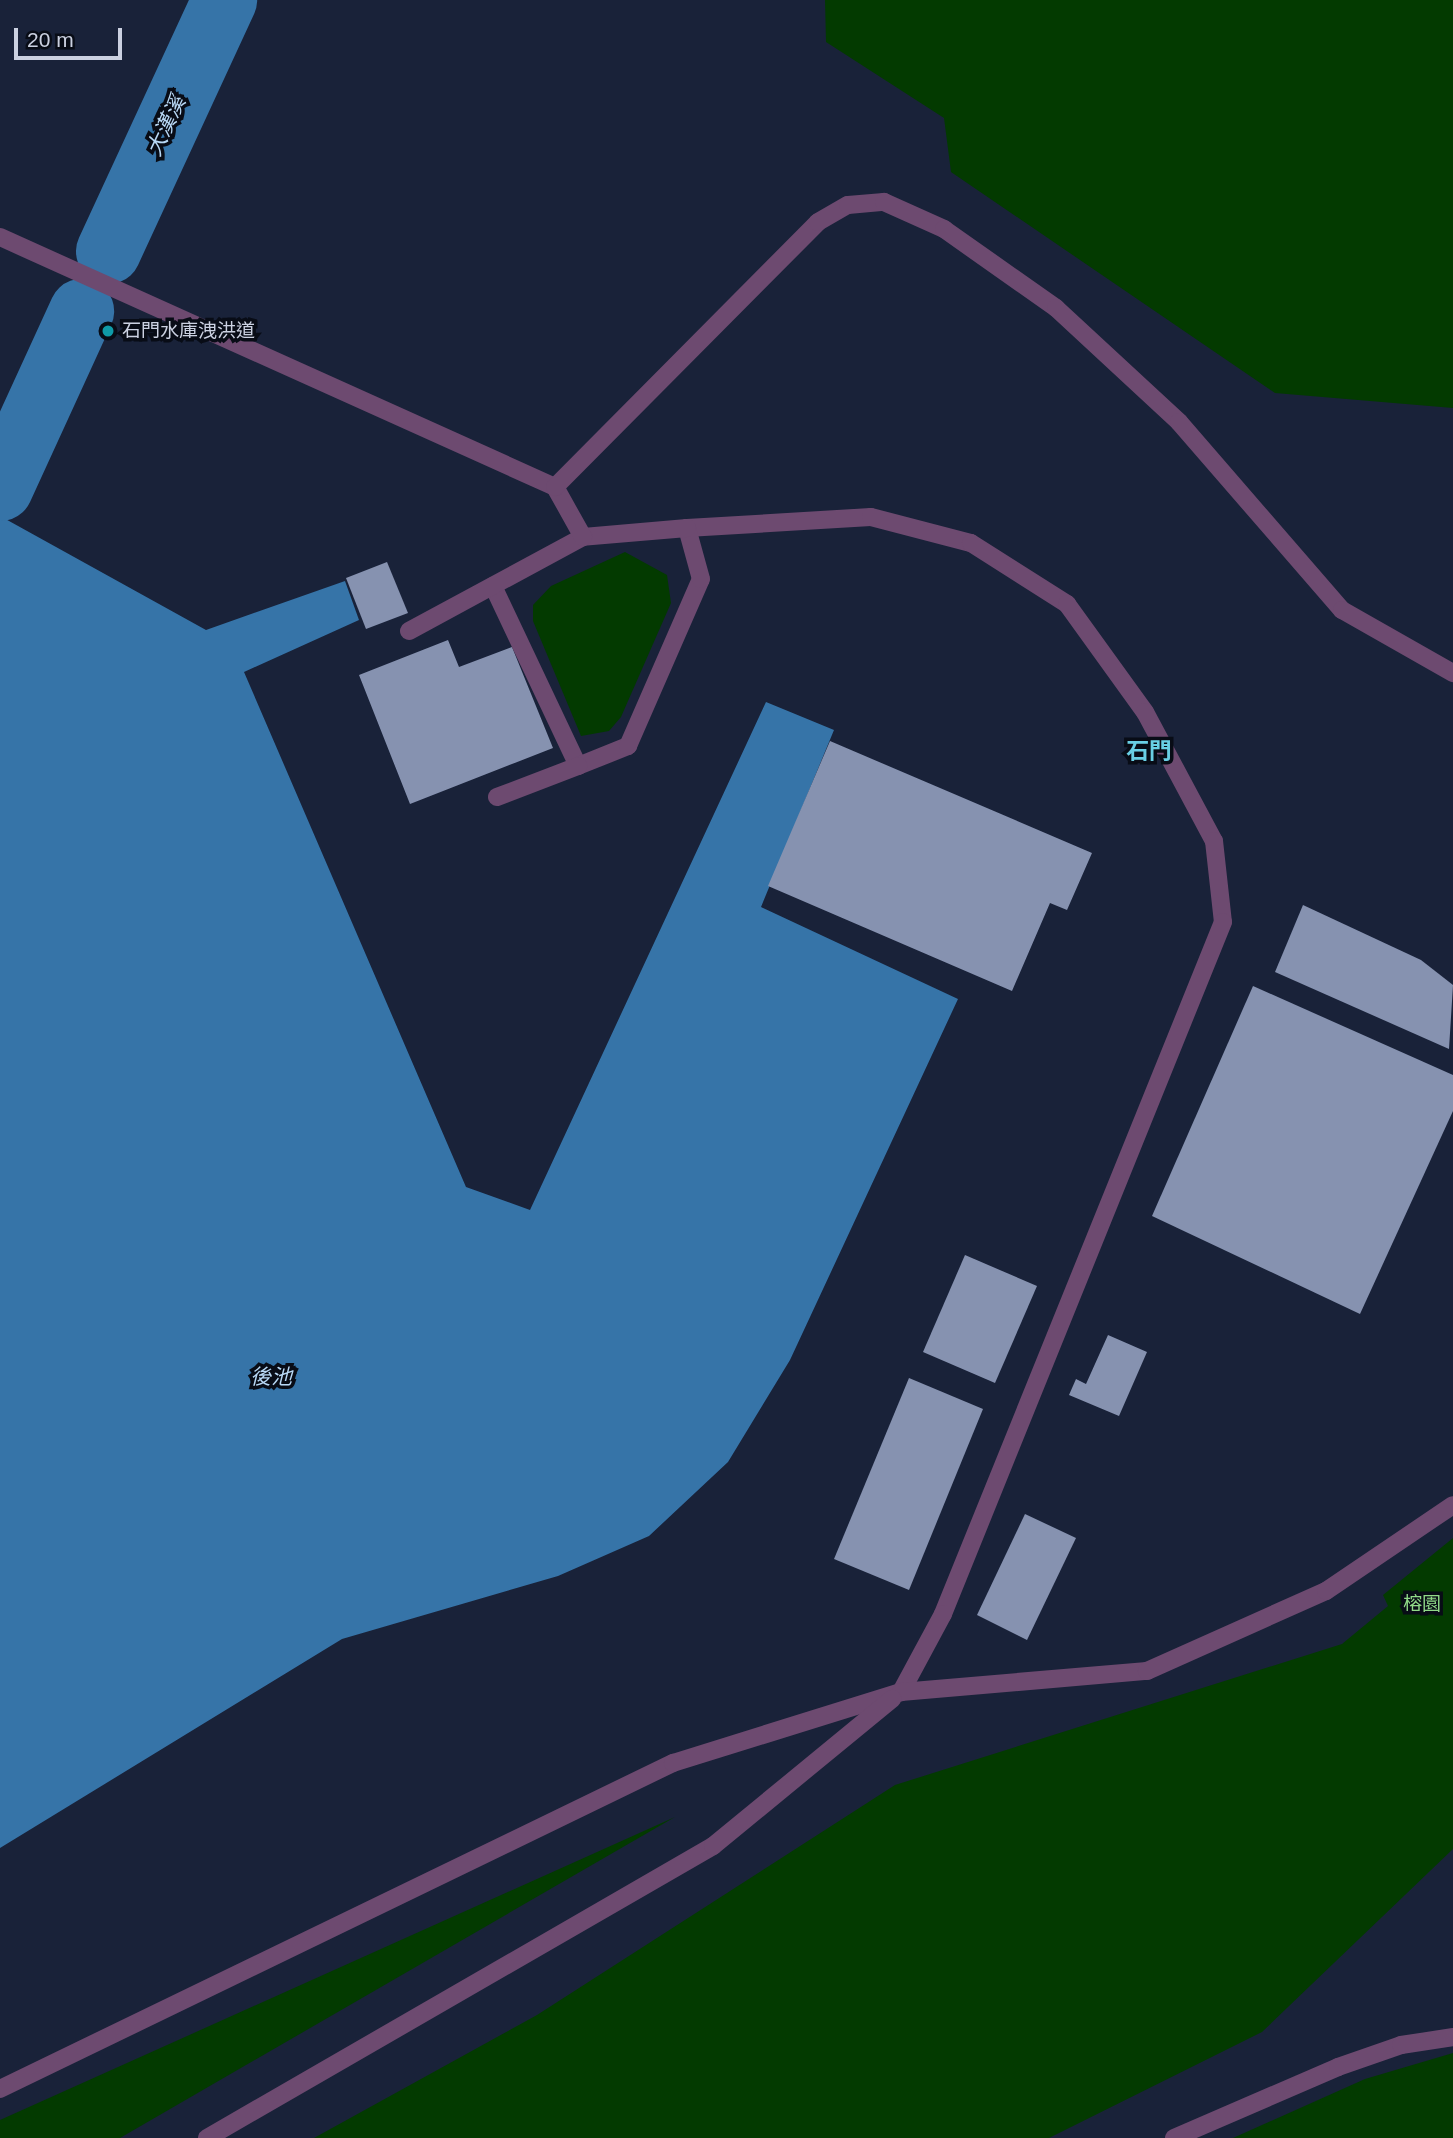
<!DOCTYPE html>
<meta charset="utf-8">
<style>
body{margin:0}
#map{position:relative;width:1453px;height:2138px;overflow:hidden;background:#192239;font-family:Helvetica,"Noto Sans TC",sans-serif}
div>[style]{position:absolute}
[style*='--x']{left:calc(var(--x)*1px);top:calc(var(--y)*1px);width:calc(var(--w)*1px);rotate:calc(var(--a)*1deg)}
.green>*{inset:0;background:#033a00}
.water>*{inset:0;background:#3674a8}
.river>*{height:65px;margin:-32.5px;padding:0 32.5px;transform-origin:32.5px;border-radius:32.5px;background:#3674a8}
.building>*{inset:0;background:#8692b0}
.lane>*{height:18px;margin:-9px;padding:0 9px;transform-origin:9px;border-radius:9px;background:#6d4a70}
.street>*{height:18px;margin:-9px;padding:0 9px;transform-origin:9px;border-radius:9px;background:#6d4a70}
.dots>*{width:19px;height:19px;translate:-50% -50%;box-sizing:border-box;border:4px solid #080c16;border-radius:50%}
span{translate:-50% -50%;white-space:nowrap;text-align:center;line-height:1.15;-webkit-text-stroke:7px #080c16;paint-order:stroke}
.poi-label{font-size:19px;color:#cbd1e1}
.left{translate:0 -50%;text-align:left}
.park-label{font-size:19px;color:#91da89}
.water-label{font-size:21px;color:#b8d8f5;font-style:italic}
.quarter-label{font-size:23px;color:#69cfe5;font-weight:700}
.scale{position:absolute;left:14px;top:28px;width:108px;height:32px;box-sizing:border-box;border:4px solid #cbd1e1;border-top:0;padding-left:9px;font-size:21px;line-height:24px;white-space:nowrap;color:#cbd1e1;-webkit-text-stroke:5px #080c16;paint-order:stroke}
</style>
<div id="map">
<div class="green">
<div style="clip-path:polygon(825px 0,1453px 0,1453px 408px,1275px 393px,951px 172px,944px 118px,826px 42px)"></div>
<div style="clip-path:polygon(625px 552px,667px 575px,671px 603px,621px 717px,609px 731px,581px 736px,533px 621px,533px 605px,551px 586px)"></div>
<div style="clip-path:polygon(1453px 1538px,1453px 1849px,1262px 2032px,1049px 2138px,314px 2138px,537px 2015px,895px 1785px,1342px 1644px,1388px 1606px,1383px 1595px)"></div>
<div style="clip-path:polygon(675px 1817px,120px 2138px,0 2138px,0 2120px)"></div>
<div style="clip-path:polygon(1453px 2053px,1453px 2138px,1233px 2138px,1365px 2079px)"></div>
</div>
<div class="water">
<div style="clip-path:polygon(0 516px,206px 630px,345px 581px,359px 620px,244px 672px,466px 1187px,530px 1210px,766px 702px,834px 730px,761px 907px,958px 999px,790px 1360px,728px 1462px,649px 1536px,558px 1576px,342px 1639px,0 1848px)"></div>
</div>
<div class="river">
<div style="--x:108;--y:251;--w:277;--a:-65.2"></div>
<div style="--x:0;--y:488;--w:195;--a:-65.4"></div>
</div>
<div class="building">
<div style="clip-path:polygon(387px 562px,408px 613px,366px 629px,346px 578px)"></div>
<div style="clip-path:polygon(448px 640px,459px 667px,512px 647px,553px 748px,410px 804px,359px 675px)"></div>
<div style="clip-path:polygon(830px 741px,1092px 853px,1067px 910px,1050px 903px,1012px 991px,768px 886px)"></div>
<div style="clip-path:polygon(1303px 905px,1421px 960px,1453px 985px,1449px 1049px,1275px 972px)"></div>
<div style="clip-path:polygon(1253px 986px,1453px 1075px,1453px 1111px,1360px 1314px,1152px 1216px)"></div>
<div style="clip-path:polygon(965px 1255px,1037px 1286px,995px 1383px,923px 1352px)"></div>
<div style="clip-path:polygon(1108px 1335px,1147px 1352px,1119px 1416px,1069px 1395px,1076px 1379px,1086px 1384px)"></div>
<div style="clip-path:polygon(909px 1378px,983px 1409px,909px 1590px,834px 1559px)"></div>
<div style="clip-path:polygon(1025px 1514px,1076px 1538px,1027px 1640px,977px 1615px)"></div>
</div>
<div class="lane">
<div style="--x:687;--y:528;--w:184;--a:-3.4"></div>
<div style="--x:871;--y:517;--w:103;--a:14.6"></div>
<div style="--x:971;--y:543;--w:114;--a:32.4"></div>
<div style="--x:1067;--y:604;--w:133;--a:54.2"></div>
<div style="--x:1145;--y:712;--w:146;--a:61.9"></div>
<div style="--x:1214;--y:841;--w:81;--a:83.7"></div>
<div style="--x:1223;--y:922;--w:747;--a:112.03"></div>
<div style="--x:943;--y:1614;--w:89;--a:118.3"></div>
<div style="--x:493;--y:586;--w:199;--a:64.7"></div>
<div style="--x:578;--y:766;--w:54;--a:-21.8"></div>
<div style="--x:628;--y:746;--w:182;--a:-66.4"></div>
<div style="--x:701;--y:579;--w:53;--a:-105.4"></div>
<div style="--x:687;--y:528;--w:104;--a:175.1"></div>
<div style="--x:409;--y:631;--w:198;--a:-28.4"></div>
<div style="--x:583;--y:537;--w:57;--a:-119.2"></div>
<div style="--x:497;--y:797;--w:87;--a:-20.9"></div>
</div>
<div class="street">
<div style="--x:0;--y:237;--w:609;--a:24.25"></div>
<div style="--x:555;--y:487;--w:373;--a:-45.2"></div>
<div style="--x:818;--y:222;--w:34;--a:-30"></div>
<div style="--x:848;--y:205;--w:36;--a:-5"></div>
<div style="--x:884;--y:202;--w:66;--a:24.2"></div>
<div style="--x:944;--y:229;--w:137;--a:35.2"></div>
<div style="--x:1056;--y:308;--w:168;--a:42.8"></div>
<div style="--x:1179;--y:422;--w:249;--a:49.1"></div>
<div style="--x:1342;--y:610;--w:128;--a:29.6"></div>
<div style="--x:0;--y:2089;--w:748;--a:-25.85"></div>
<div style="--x:673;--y:1763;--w:239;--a:-17.3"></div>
<div style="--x:901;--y:1692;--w:247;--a:-4.9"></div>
<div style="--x:1147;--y:1671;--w:196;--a:-24.1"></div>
<div style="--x:1326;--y:1591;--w:153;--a:-34.1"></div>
<div style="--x:207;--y:2138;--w:584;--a:-29.99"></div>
<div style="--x:713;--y:1846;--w:232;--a:-39.4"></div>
<div style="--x:1174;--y:2138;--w:179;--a:-23.4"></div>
<div style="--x:1338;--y:2067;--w:67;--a:-19.2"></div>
<div style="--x:1401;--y:2045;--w:53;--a:-8.7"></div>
</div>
<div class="dots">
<div style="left:108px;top:331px;background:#0f9aa8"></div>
</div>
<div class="poi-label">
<span class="left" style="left:122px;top:331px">石門水庫洩洪道</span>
</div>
<div class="park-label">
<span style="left:1422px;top:1604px">榕園</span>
</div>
<div class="water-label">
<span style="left:166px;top:126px;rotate:-65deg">大漢溪</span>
<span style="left:271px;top:1377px">後池</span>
</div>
<div class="quarter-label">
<span style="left:1149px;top:751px">石門</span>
</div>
<div class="scale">20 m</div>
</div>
